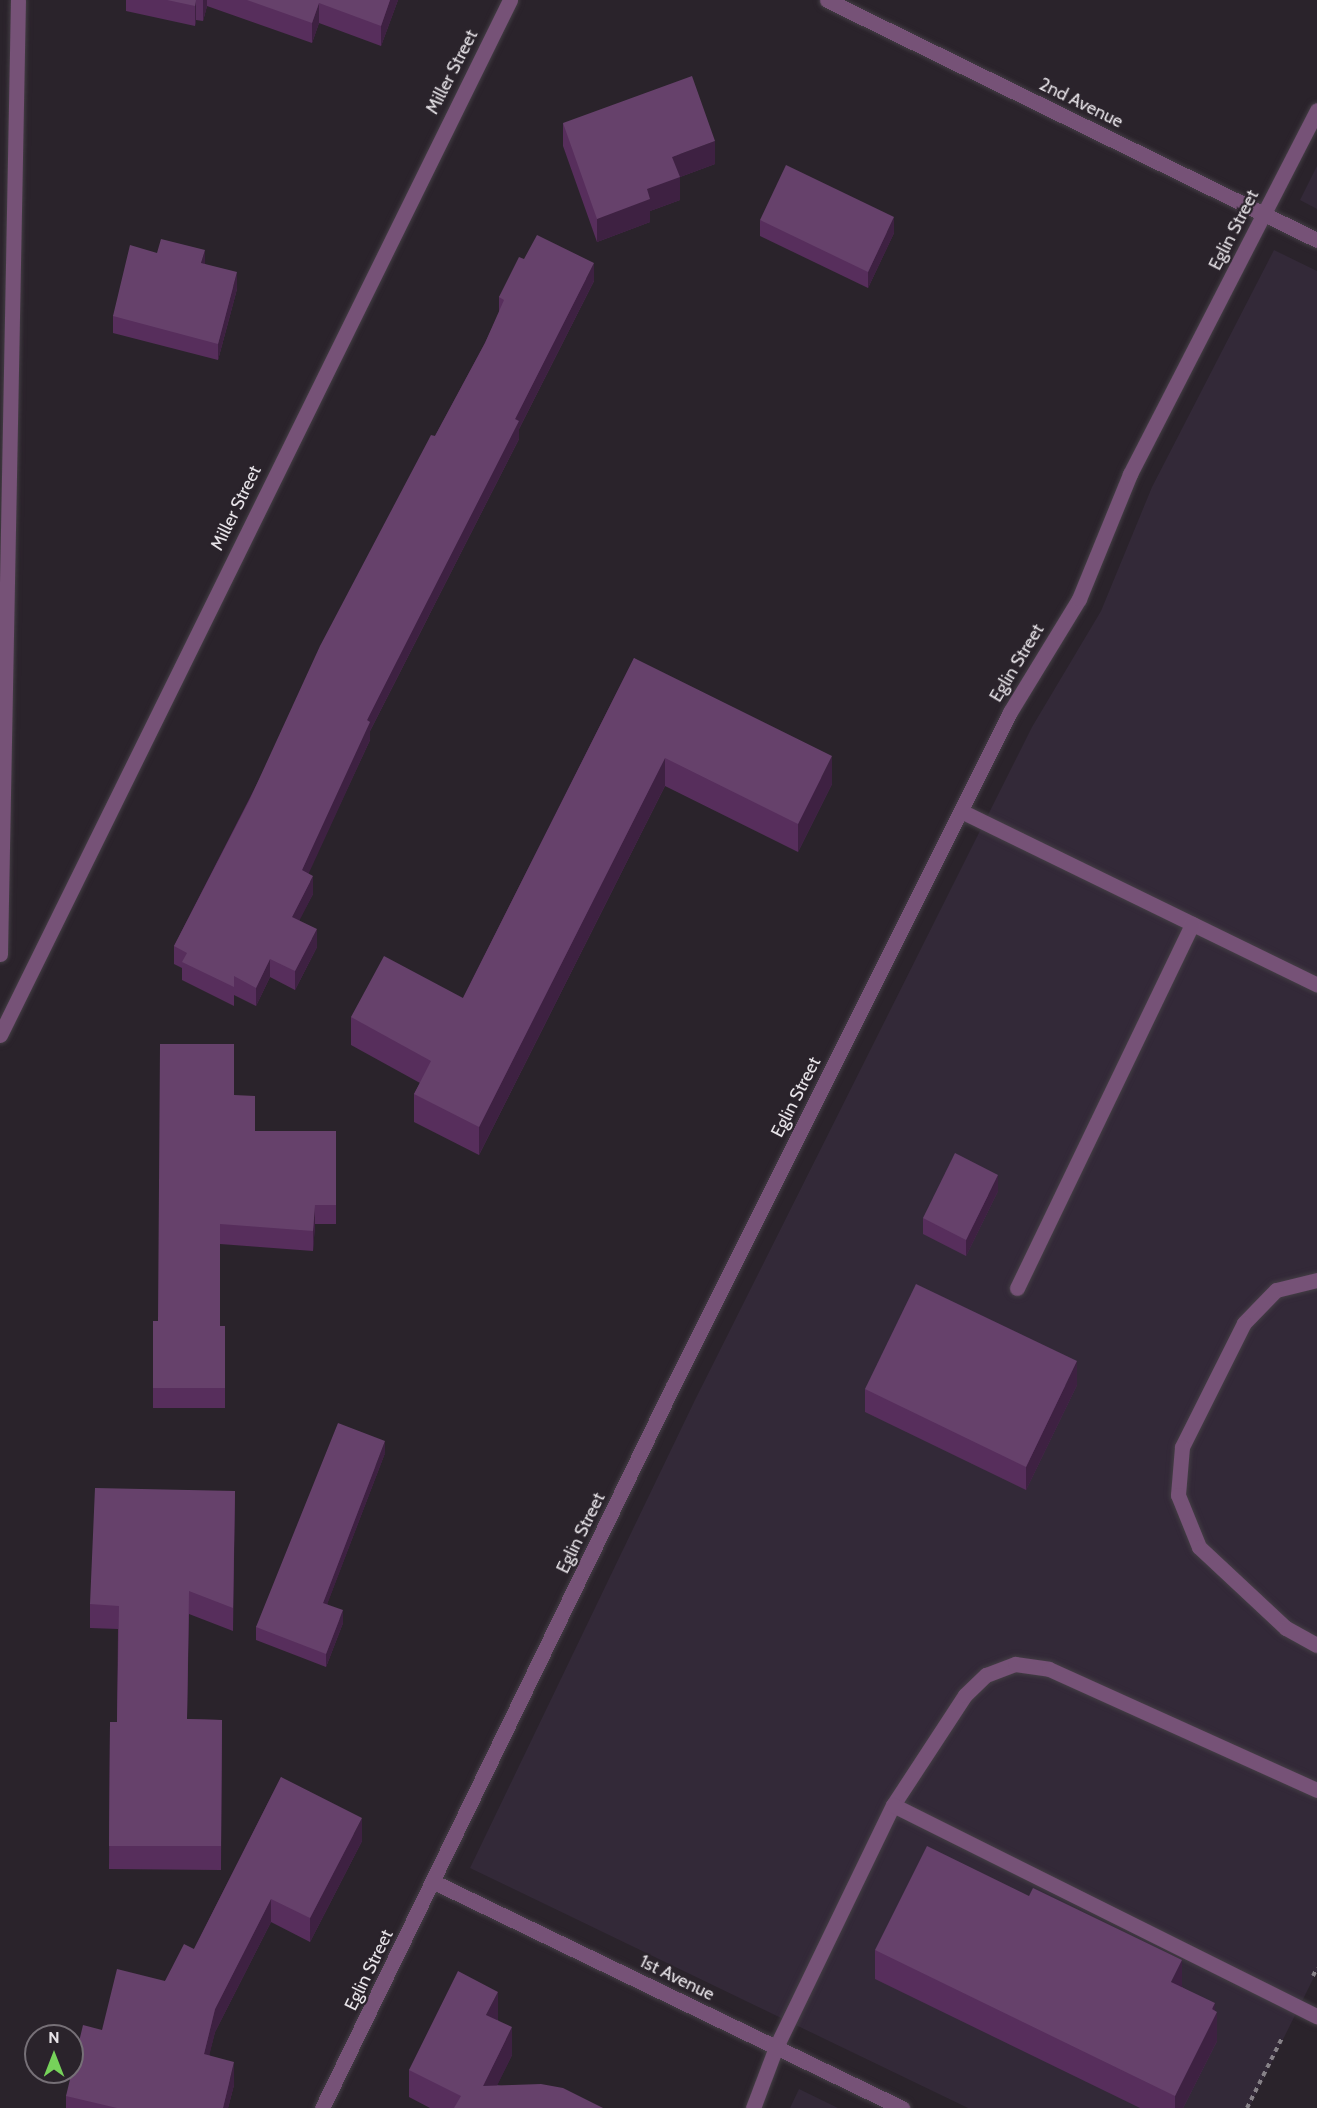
<!DOCTYPE html>
<style>
body{margin:0}
#map{position:relative;width:1317px;height:2108px;overflow:hidden;background:#2a232b;font-family:Cabin,sans-serif}
div>[style]{position:absolute}
[style*='--x']{left:calc(var(--x)*1px);top:calc(var(--y)*1px);width:calc(var(--w)*1px);rotate:calc(var(--a)*1deg)}
.commercial>*{inset:0;background:#332938}
.path>*{height:4px;margin-top:-2px;transform-origin:0;background:repeating-linear-gradient(90deg,#868187 0 4.5px,transparent 0 9px)}
.roads{filter:drop-shadow(0 0 2px #443e45) drop-shadow(0 0 2px #443e45)}
.service>*{height:15px;margin:-7.5px;padding:0 7.5px;transform-origin:7.5px;border-radius:7.5px;background:#765277}
.minor>*{height:15px;margin:-7.5px;padding:0 7.5px;transform-origin:7.5px;border-radius:7.5px;background:#765277}
.wall>*{inset:0;background:#572e5c}
.shaded-wall>*{inset:0;background:#3e2142}
.building>*{inset:0;background:#66416b}
span{translate:-50% -50%;white-space:nowrap;text-align:center;line-height:1.15;-webkit-text-stroke:4.5px #2a232b;paint-order:stroke}
.street-label{font-size:18px;color:#e7e3e8}
.north{position:absolute;left:24px;top:2024px;width:60px;height:60px;box-sizing:border-box;background:#2a232b;border:2px solid #767077;border-radius:50%;rotate:0deg;font-size:16px;font-weight:700;line-height:24px;text-align:center;color:#e7e3e8}
.north::after{content:'';display:block;margin:auto;width:21px;height:27px;background:#76d25a;clip-path:polygon(50% 0,100% 100%,50% 72%,0 100%)}
</style>
<div id="map">
<div class="commercial">
<div style="clip-path:polygon(1317px 166px,1317px 209px,1300px 200px)"></div>
<div style="clip-path:polygon(1274px 250px,1317px 271px,1317px 1971px,1249px 2108px,968px 2108px,470px 1868px,694px 1402px,1032px 727px,1101px 611px,1152px 487px)"></div>
<div style="clip-path:polygon(799px 2089px,838px 2108px,790px 2108px)"></div>
</div>
<div class="path">
<div style="--x:1313;--y:1976;--w:9;--a:-63"></div>
<div style="--x:1247;--y:2108;--w:80;--a:-63.4"></div>
</div>
<div class="roads">
<div class="service">
<div style="--x:961;--y:811;--w:396;--a:26"></div>
<div style="--x:1317;--y:1280;--w:42;--a:166.3"></div>
<div style="--x:1276;--y:1290;--w:46;--a:134.1"></div>
<div style="--x:1244;--y:1323;--w:139;--a:116.6"></div>
<div style="--x:1182;--y:1447;--w:48;--a:94.8"></div>
<div style="--x:1178;--y:1495;--w:56;--a:68"></div>
<div style="--x:1199;--y:1547;--w:119;--a:43"></div>
<div style="--x:1286;--y:1628;--w:35;--a:29"></div>
<div style="--x:1017;--y:1288;--w:404;--a:-64.3"></div>
<div style="--x:893;--y:1805;--w:131;--a:-56.8"></div>
<div style="--x:965;--y:1695;--w:29;--a:-44"></div>
<div style="--x:986;--y:1675;--w:31;--a:-21"></div>
<div style="--x:1015;--y:1664;--w:34;--a:8"></div>
<div style="--x:1049;--y:1669;--w:294;--a:24.3"></div>
<div style="--x:753;--y:2108;--w:65;--a:-69.3"></div>
<div style="--x:776;--y:2047;--w:269;--a:-64.2"></div>
<div style="--x:893;--y:1805;--w:474;--a:26.5"></div>
</div>
<div class="minor">
<div style="--x:827;--y:0;--w:546;--a:26.1"></div>
<div style="--x:0;--y:954;--w:954;--a:-88.92"></div>
<div style="--x:0;--y:1035;--w:1154;--a:-63.77"></div>
<div style="--x:434;--y:1882;--w:520;--a:25.78"></div>
<div style="--x:322;--y:2108;--w:801;--a:-64.08"></div>
<div style="--x:672;--y:1388;--w:756;--a:-63.43"></div>
<div style="--x:1010;--y:712;--w:132;--a:-58.6"></div>
<div style="--x:1079;--y:599;--w:135;--a:-67.8"></div>
<div style="--x:1130;--y:474;--w:409;--a:-62.8"></div>
</div>
</div>
<div class="wall">
<div style="clip-path:polygon(126px 0,398px 0,381px 46px,319px 23px,312px 43px,207px 6px,203px 21px,196px 20px,195px 26px,126px 11px)"></div>
<div style="clip-path:polygon(563px 123px,715px 164px,680px 177px,680px 200px,650px 211px,650px 222px,597px 242px,563px 146px)"></div>
<div style="clip-path:polygon(760px 220px,894px 233px,868px 288px,760px 236px)"></div>
<div style="clip-path:polygon(157px 253px,205px 264px,237px 289px,218px 360px,113px 333px,113px 316px)"></div>
<div style="clip-path:polygon(524px 259px,594px 281px,519px 429px,519px 439px,370px 731px,370px 740px,308px 873px,313px 894px,299px 920px,317px 947px,295px 990px,270px 977px,256px 1006px,234px 995px,234px 1006px,182px 980px,182px 968px,174px 964px,174px 946px,435px 436px,485px 343px,499px 313px,499px 297px)"></div>
<div style="clip-path:polygon(634px 658px,832px 784px,798px 852px,665px 786px,479px 1155px,414px 1122px,414px 1094px,420px 1083px,351px 1045px,351px 1017px,463px 998px)"></div>
<div style="clip-path:polygon(234px 1095px,255px 1131px,336px 1131px,336px 1224px,315px 1224px,313px 1251px,220px 1244px,220px 1326px,225px 1326px,225px 1408px,153px 1408px,153px 1321px,158px 1321px)"></div>
<div style="clip-path:polygon(998px 1191px,966px 1256px,923px 1234px,923px 1218px)"></div>
<div style="clip-path:polygon(1077px 1385px,1026px 1490px,865px 1412px,865px 1389px)"></div>
<div style="clip-path:polygon(385px 1453px,327px 1604px,343px 1623px,326px 1667px,256px 1640px,256px 1627px)"></div>
<div style="clip-path:polygon(235px 1491px,233px 1631px,189px 1614px,187px 1719px,222px 1720px,221px 1870px,109px 1869px,110px 1722px,117px 1722px,118px 1629px,90px 1628px,90px 1604px)"></div>
<div style="clip-path:polygon(281px 1777px,362px 1841px,310px 1942px,271px 1922px,215px 2032px,209px 2055px,234px 2085px,228px 2108px,66px 2108px,66px 2096px,102px 2030px,165px 1981px,194px 1949px)"></div>
<div style="clip-path:polygon(875px 1950px,1182px 1987px,1215px 2010px,1217px 2041px,1183px 2108px,1140px 2108px,875px 1979px)"></div>
<div style="clip-path:polygon(498px 2019px,498px 2020px,512px 2055px,497px 2085px,603px 2108px,430px 2108px,409px 2097px,409px 2070px)"></div>
</div>
<div class="shaded-wall">
<div style="clip-path:polygon(196px 0,196px 20px,195px 26px,195px 6px)"></div>
<div style="clip-path:polygon(203px 0,207px 0,207px 6px,203px 21px)"></div>
<div style="clip-path:polygon(390px 0,398px 0,381px 46px,381px 26px)"></div>
<div style="clip-path:polygon(319px 3px,319px 23px,312px 43px,312px 23px)"></div>
<div style="clip-path:polygon(715px 141px,715px 164px,680px 177px,680px 200px,650px 211px,650px 222px,597px 242px,597px 219px,647px 189px,672px 157px)"></div>
<div style="clip-path:polygon(894px 217px,894px 233px,868px 288px,868px 272px)"></div>
<div style="clip-path:polygon(205px 250px,205px 267px,201px 263px)"></div>
<div style="clip-path:polygon(594px 263px,594px 281px,519px 429px,519px 439px,370px 731px,370px 740px,302px 888px,302px 870px,367px 720px,515px 419px)"></div>
<div style="clip-path:polygon(237px 272px,237px 289px,218px 360px,218px 344px)"></div>
<div style="clip-path:polygon(832px 756px,832px 784px,798px 852px,798px 824px)"></div>
<div style="clip-path:polygon(665px 758px,665px 786px,479px 1155px,479px 1127px)"></div>
<div style="clip-path:polygon(313px 876px,313px 894px,292px 935px,292px 917px)"></div>
<div style="clip-path:polygon(317px 929px,317px 947px,295px 990px,295px 971px)"></div>
<div style="clip-path:polygon(270px 959px,270px 977px,256px 1006px,256px 988px)"></div>
<div style="clip-path:polygon(998px 1175px,998px 1191px,966px 1256px,966px 1240px)"></div>
<div style="clip-path:polygon(315px 1205px,315px 1224px,313px 1251px,313px 1231px)"></div>
<div style="clip-path:polygon(1077px 1361px,1077px 1385px,1026px 1490px,1026px 1467px)"></div>
<div style="clip-path:polygon(385px 1441px,385px 1453px,323px 1615px,323px 1603px)"></div>
<div style="clip-path:polygon(343px 1610px,343px 1623px,326px 1667px,326px 1654px)"></div>
<div style="clip-path:polygon(362px 1818px,362px 1841px,310px 1942px,310px 1918px)"></div>
<div style="clip-path:polygon(271px 1899px,271px 1922px,215px 2032px,204px 2077px,204px 2054px,215px 2009px)"></div>
<div style="clip-path:polygon(1182px 1960px,1182px 1989px,1171px 1982px)"></div>
<div style="clip-path:polygon(498px 1992px,498px 2019px,486px 2042px,486px 2015px)"></div>
<div style="clip-path:polygon(1215px 2003px,1215px 2016px,1217px 2012px,1217px 2041px,1183px 2108px,1175px 2108px,1175px 2096px)"></div>
<div style="clip-path:polygon(512px 2027px,512px 2055px,486px 2108px,483px 2086px)"></div>
<div style="clip-path:polygon(234px 2062px,234px 2085px,228px 2108px,223px 2108px)"></div>
</div>
<div class="building">
<div style="clip-path:polygon(167px 0,196px 0,195px 6px)"></div>
<div style="clip-path:polygon(247px 0,390px 0,381px 26px,319px 3px,312px 23px)"></div>
<div style="clip-path:polygon(692px 76px,715px 141px,672px 157px,680px 177px,647px 189px,650px 199px,597px 219px,563px 123px)"></div>
<div style="clip-path:polygon(786px 165px,894px 217px,868px 272px,760px 220px)"></div>
<div style="clip-path:polygon(537px 235px,594px 263px,515px 419px,519px 421px,367px 720px,370px 722px,302px 870px,313px 876px,292px 917px,317px 929px,295px 971px,270px 959px,256px 988px,234px 976px,234px 987px,182px 962px,187px 953px,174px 946px,249px 801px,320px 646px,431px 435px,435px 436px,485px 343px,504px 300px,499px 297px,519px 257px,524px 259px)"></div>
<div style="clip-path:polygon(161px 239px,205px 250px,201px 263px,237px 272px,218px 344px,113px 316px,130px 245px,157px 253px)"></div>
<div style="clip-path:polygon(634px 658px,832px 756px,798px 824px,665px 758px,479px 1127px,414px 1094px,431px 1061px,351px 1017px,384px 956px,463px 998px)"></div>
<div style="clip-path:polygon(160px 1044px,234px 1044px,234px 1095px,255px 1096px,255px 1131px,336px 1131px,336px 1205px,315px 1205px,313px 1231px,220px 1224px,220px 1326px,225px 1326px,225px 1388px,153px 1388px,153px 1321px,158px 1321px)"></div>
<div style="clip-path:polygon(955px 1153px,998px 1175px,966px 1240px,923px 1218px)"></div>
<div style="clip-path:polygon(916px 1284px,1077px 1361px,1026px 1467px,865px 1389px)"></div>
<div style="clip-path:polygon(338px 1423px,385px 1441px,323px 1603px,343px 1610px,326px 1654px,256px 1627px)"></div>
<div style="clip-path:polygon(95px 1488px,235px 1491px,233px 1608px,189px 1591px,187px 1719px,222px 1720px,221px 1846px,109px 1846px,110px 1722px,117px 1722px,119px 1606px,90px 1604px)"></div>
<div style="clip-path:polygon(281px 1777px,362px 1818px,310px 1918px,271px 1899px,215px 2009px,204px 2054px,234px 2062px,223px 2108px,117px 2108px,66px 2096px,83px 2025px,102px 2030px,117px 1969px,165px 1981px,184px 1944px,194px 1949px)"></div>
<div style="clip-path:polygon(927px 1846px,1029px 1896px,1033px 1888px,1182px 1960px,1171px 1982px,1215px 2003px,1212px 2009px,1217px 2012px,1175px 2096px,875px 1950px)"></div>
<div style="clip-path:polygon(458px 1971px,498px 1992px,486px 2015px,512px 2027px,483px 2086px,541px 2084px,563px 2088px,603px 2108px,454px 2108px,461px 2096px,409px 2070px)"></div>
</div>
<div class="street-label">
<span style="left:452px;top:72px;rotate:-63deg">Miller Street</span>
<span style="left:1081px;top:103px;rotate:26deg">2nd Avenue</span>
<span style="left:1234px;top:230px;rotate:-63deg">Eglin Street</span>
<span style="left:236px;top:508px;rotate:-64deg">Miller Street</span>
<span style="left:1017px;top:663px;rotate:-59deg">Eglin Street</span>
<span style="left:796px;top:1097px;rotate:-63deg">Eglin Street</span>
<span style="left:581px;top:1533px;rotate:-64deg">Eglin Street</span>
<span style="left:369px;top:1970px;rotate:-64deg">Eglin Street</span>
<span style="left:677px;top:1978px;rotate:26deg">1st Avenue</span>
</div>
<div class="north">N</div>
</div>
